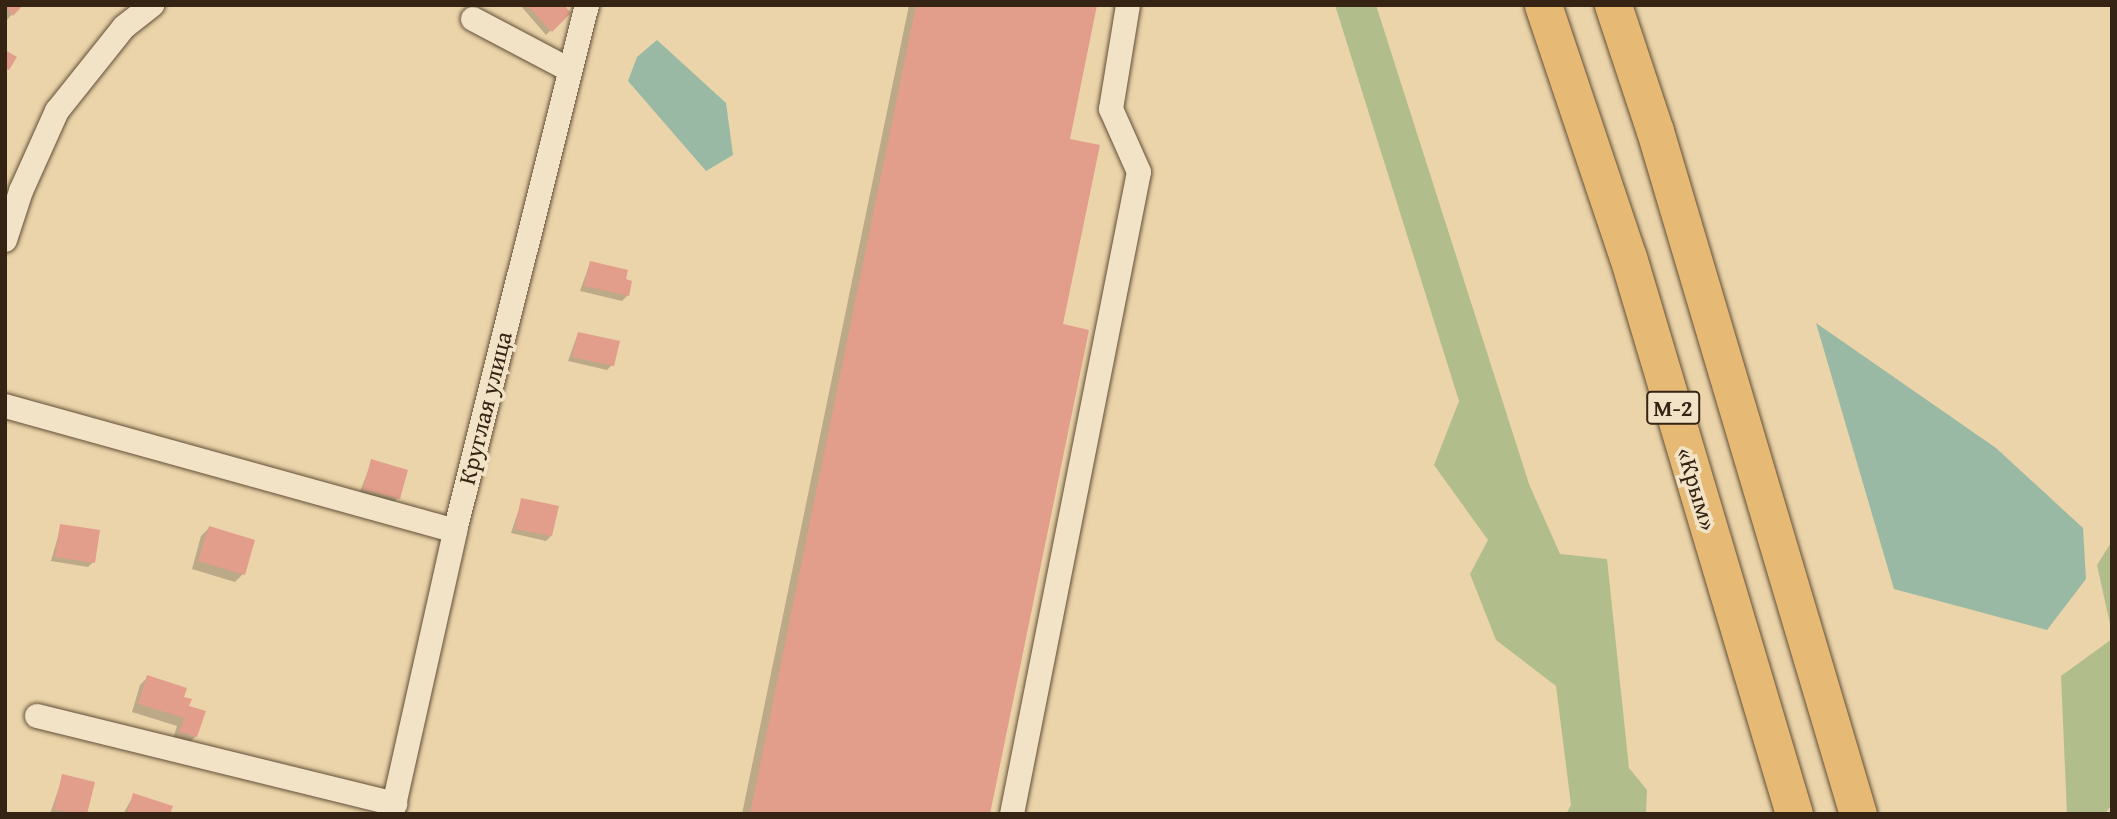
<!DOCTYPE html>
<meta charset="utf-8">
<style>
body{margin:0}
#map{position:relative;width:2117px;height:819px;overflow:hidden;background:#ebd4a9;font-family:"Gentium Book Plus",serif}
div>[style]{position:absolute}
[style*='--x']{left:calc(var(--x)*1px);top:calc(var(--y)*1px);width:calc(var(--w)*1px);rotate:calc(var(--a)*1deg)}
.green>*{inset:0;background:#b1be8c}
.water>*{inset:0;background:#99b9a4}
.shadow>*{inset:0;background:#0003}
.building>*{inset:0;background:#e39d8b}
.roads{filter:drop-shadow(0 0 2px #624f38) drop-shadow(0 0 2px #624f38)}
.minor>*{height:24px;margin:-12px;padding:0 12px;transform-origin:12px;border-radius:12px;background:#f2e3c7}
.highway>*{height:37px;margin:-18.5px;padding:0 18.5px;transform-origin:18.5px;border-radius:18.5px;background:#e6ba74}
span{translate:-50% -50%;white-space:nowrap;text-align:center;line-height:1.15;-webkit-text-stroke:7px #f2e3c7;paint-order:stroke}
.shield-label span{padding:2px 5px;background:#f2e3c7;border:2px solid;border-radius:5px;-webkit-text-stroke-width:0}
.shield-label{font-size:23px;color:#352313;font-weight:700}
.street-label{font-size:24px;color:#352313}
.frame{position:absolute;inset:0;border:7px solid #352313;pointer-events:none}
</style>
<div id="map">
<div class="green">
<div style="clip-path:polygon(1335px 5px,1376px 5px,1529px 484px,1560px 554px,1607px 559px,1629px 768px,1647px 790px,1646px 814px,1566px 814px,1571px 805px,1556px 686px,1496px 640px,1470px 574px,1488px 540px,1434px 465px,1459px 401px)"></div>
<div style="clip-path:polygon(2112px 541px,2112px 633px,2097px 565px)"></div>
<div style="clip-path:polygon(2112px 639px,2112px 804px,2105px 814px,2067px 814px,2061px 676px)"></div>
</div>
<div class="water">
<div style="clip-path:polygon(657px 40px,726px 103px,733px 155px,706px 171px,628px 81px,637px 57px)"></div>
<div style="clip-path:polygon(1816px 323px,1996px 448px,2083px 528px,2086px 579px,2047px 630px,1894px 589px)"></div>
</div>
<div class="shadow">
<div style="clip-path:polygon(5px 5px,20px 5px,7px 20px)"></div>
<div style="clip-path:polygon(520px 5px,561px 5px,569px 13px,546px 35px)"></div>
<div style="clip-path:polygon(909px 5px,1095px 5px,1068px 140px,1061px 326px,988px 814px,742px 814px)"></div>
<div style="clip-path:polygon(590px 263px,624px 281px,627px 296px,622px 301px,580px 291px)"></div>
<div style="clip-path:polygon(578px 333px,612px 365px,607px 370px,568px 361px)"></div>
<div style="clip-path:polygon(372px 461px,398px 498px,393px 503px,359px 494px)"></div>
<div style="clip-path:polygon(522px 500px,551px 536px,546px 541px,511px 533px)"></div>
<div style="clip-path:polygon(61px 526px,93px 562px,88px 567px,51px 561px)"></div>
<div style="clip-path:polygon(209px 528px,243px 574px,235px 582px,192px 569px,201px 536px)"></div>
<div style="clip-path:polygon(148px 677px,182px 698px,196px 736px,188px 744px,173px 739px,177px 726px,132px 712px,140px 685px)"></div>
<div style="clip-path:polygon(63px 776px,92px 783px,85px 814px,50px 814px)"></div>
<div style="clip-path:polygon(134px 795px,169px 814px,123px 814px)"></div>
</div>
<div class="building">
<div style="clip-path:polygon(5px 5px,23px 5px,13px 16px)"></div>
<div style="clip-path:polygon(527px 5px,564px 5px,571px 13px,552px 32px)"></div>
<div style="clip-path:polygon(916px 5px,1097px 5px,1070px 139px,1100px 145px,1063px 324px,1089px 330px,990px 814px,750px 814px)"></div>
<div style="clip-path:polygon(5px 50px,17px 57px,9px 70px,5px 68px)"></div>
<div style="clip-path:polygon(590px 261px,628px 270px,626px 279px,632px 281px,629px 296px,584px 286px)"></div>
<div style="clip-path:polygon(578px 332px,620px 341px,614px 366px,572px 357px)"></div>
<div style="clip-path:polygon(371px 459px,408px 470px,400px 499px,363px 489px)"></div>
<div style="clip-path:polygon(521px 498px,559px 506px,552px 536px,515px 529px)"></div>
<div style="clip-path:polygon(60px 524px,100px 530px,95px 563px,55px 557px)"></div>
<div style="clip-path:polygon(209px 526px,255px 540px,245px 575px,198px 561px)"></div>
<div style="clip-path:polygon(147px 675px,187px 688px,184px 697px,192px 699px,189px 706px,206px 711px,197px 737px,179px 732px,184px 718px,138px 704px)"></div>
<div style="clip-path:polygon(62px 774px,95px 782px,87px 814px,54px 810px)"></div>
<div style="clip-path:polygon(133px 793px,173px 806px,170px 814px,127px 814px)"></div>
</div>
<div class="roads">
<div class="minor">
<div style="--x:473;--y:19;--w:107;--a:27.8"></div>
<div style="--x:5;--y:240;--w:52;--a:-71.9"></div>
<div style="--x:21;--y:191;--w:88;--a:-65.8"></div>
<div style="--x:57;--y:111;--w:107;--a:-51.4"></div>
<div style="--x:124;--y:27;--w:36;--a:-38"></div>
<div style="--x:5;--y:406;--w:467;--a:15.5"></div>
<div style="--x:37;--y:716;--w:369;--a:13.8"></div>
<div style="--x:392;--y:814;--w:290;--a:-77.4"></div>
<div style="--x:455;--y:531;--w:542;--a:-75.91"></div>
<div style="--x:1012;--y:814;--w:654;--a:-78.81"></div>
<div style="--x:1139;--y:172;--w:69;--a:-114"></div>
<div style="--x:1111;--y:109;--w:105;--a:-80.7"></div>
</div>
<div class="highway">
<div style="--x:1543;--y:5;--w:266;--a:71.4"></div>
<div style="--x:1628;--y:257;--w:581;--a:73.4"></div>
<div style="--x:1613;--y:5;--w:133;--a:71.6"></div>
<div style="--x:1655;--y:131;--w:713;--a:73.45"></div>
</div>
</div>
<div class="shield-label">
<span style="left:1673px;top:408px">М-2</span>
</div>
<div class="street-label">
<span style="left:485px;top:408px;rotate:-76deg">Круглая улица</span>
<span style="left:1697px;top:489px;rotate:73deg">«Крым»</span>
</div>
<div class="frame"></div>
</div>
